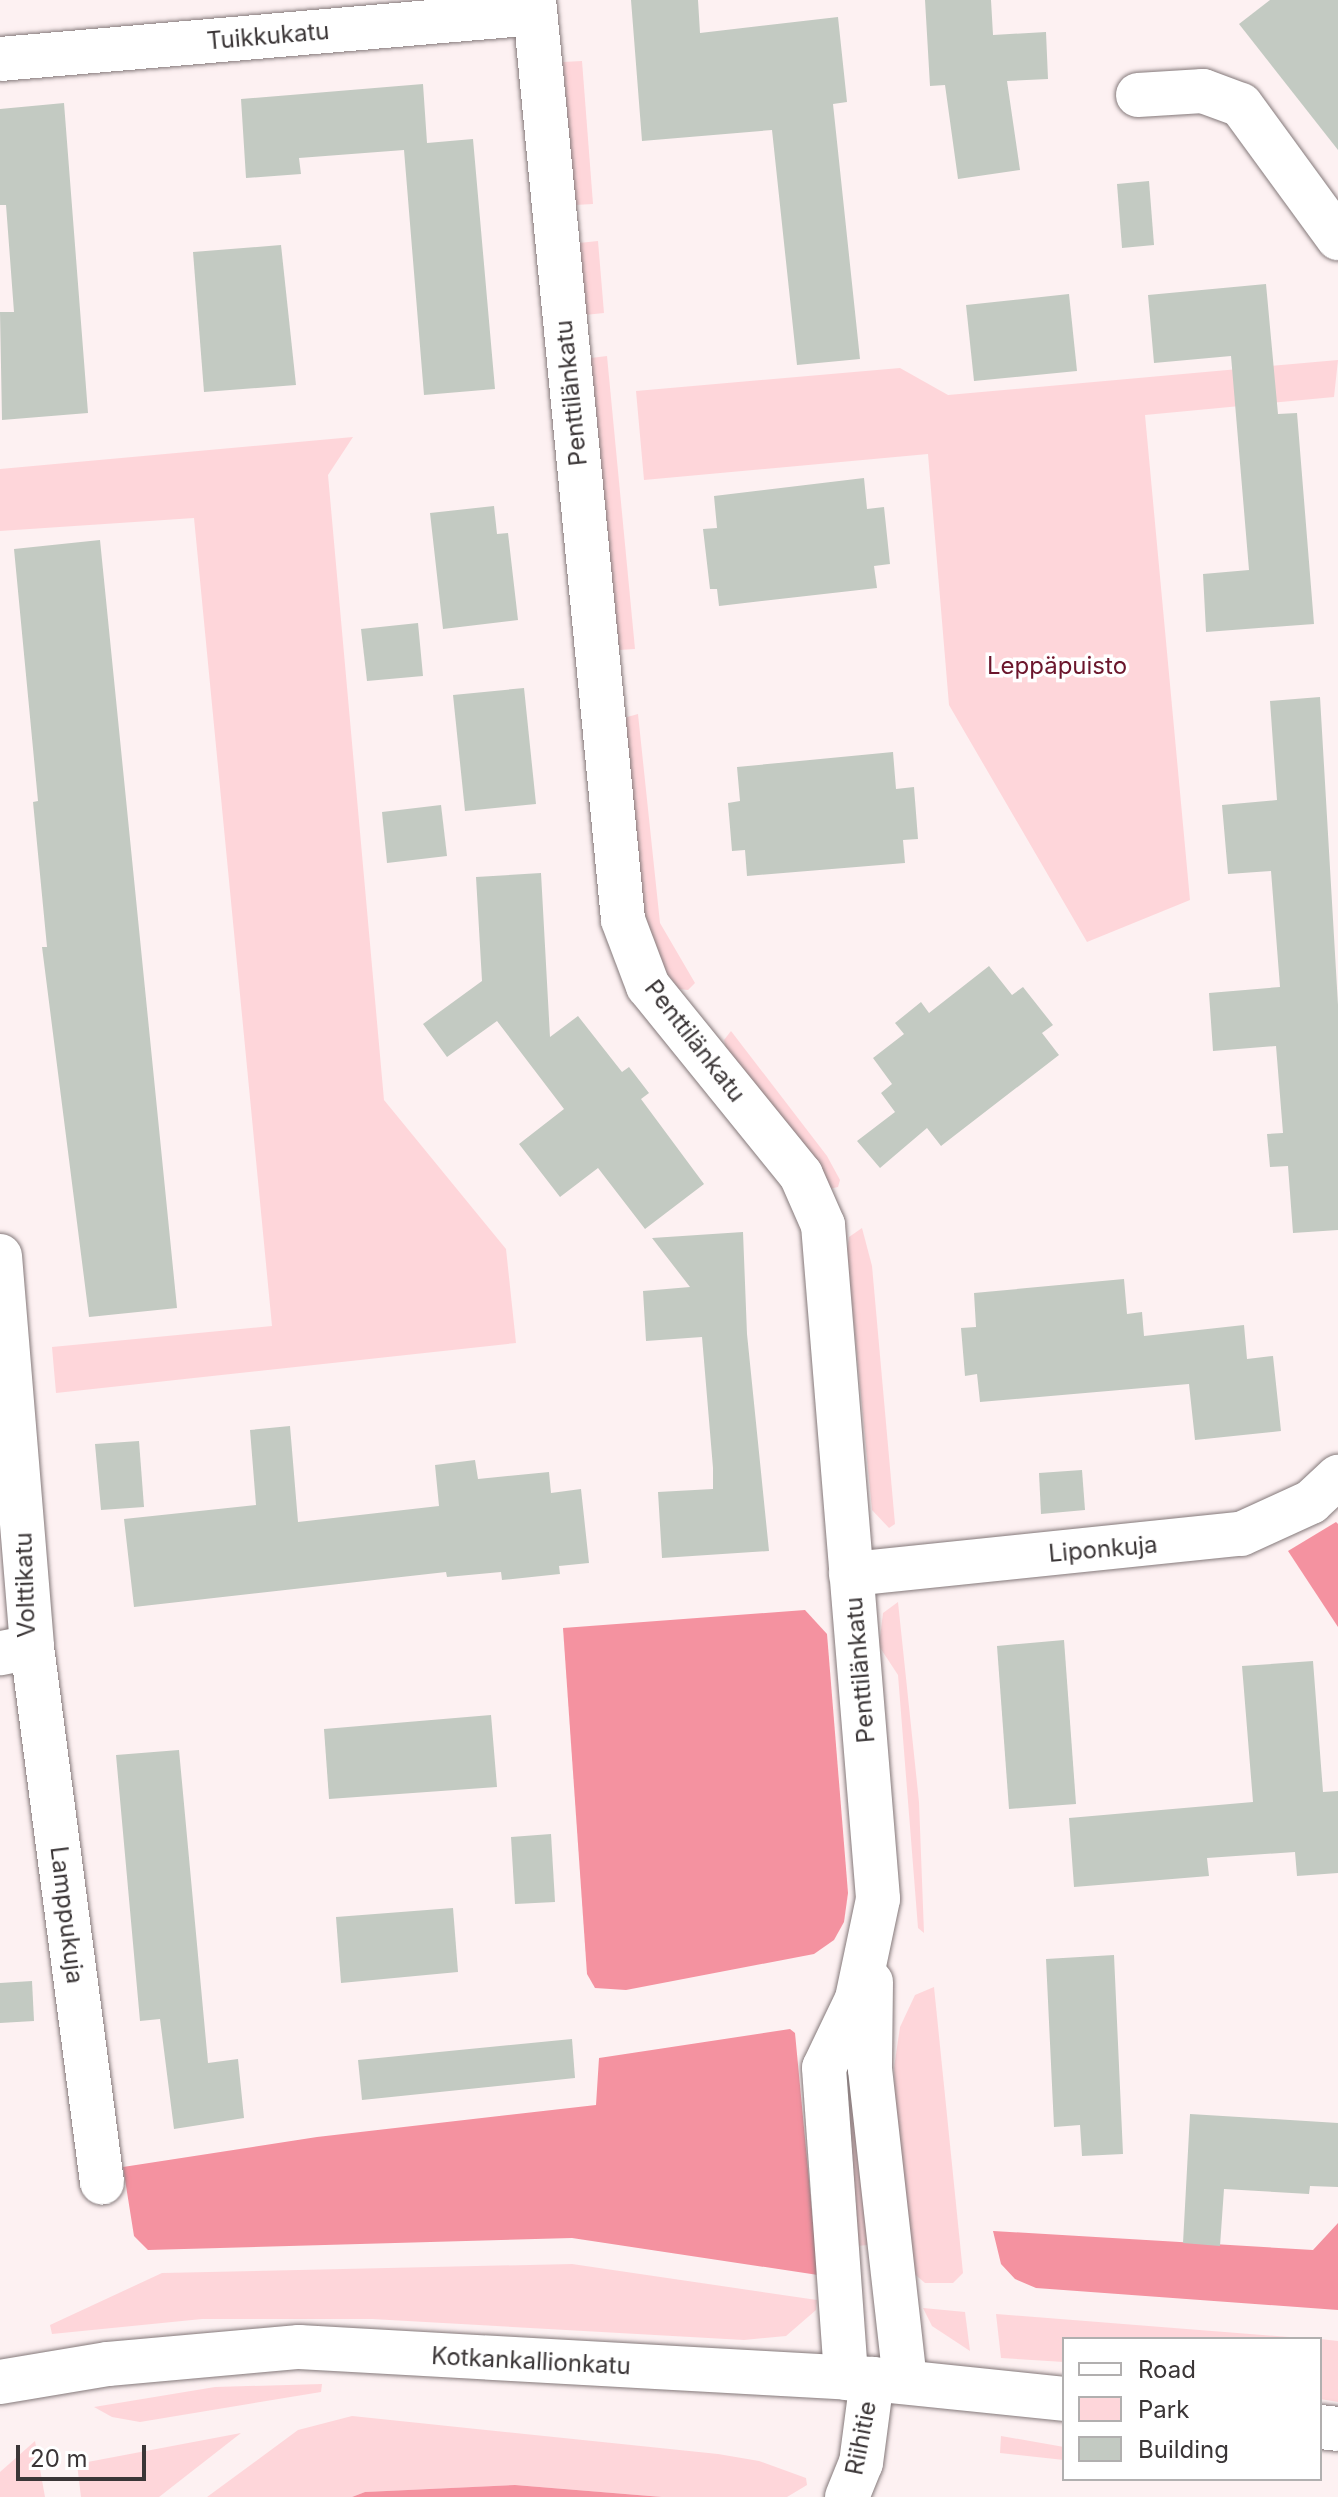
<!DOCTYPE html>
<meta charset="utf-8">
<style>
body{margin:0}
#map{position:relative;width:1338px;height:2497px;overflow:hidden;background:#fdf1f2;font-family:Inter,sans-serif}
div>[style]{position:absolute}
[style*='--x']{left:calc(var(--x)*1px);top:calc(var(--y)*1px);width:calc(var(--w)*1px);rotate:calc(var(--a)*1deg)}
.green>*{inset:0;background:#fed6da}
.forest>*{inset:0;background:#f492a0}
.building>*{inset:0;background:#c3cac2}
.roads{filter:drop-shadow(0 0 2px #84797a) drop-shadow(0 0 2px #84797a)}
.minor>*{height:44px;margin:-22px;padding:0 22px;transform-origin:22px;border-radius:22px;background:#fff}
span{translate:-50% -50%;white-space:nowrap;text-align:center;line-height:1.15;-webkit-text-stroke:7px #fff;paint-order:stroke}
.street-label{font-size:24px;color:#3b3637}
.park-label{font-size:24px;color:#6b162c}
.legend{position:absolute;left:1062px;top:2337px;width:260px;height:144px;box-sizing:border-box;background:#fff;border:2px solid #b1afaf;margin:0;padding:10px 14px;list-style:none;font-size:24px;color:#3b3637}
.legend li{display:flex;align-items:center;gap:16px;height:40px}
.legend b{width:40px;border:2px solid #b1afaf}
.scale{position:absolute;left:16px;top:2445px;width:130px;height:36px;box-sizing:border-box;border:4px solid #3b3637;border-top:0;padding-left:10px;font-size:24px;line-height:28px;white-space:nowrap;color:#3b3637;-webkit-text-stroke:6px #fff;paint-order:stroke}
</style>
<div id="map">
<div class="green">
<div style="clip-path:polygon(582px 61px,593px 204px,575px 205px,563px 62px)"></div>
<div style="clip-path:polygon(598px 241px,604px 313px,585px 315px,579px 243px)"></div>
<div style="clip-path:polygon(607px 356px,635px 649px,619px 650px,591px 358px)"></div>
<div style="clip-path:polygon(1338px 360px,1334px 397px,1145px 415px,1190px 900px,1087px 942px,949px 705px,928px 454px,644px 480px,636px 391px,900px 368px,948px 395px)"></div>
<div style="clip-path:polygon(353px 437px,328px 475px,384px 1100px,506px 1249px,516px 1343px,56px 1393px,52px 1347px,272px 1326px,194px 518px,0 531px,0 469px)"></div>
<div style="clip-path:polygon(638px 714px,660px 923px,695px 983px,688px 990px,679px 989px,662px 967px,644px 926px,624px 718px)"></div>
<div style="clip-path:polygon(731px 1031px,827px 1156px,840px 1180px,838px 1187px,829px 1189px,727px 1053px,724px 1040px)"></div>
<div style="clip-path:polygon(862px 1228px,872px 1266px,895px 1524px,889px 1528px,872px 1510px,847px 1252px,849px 1237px)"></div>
<div style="clip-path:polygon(898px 1602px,919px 1802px,924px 1933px,918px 1928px,898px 1675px,879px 1646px,883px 1613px)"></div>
<div style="clip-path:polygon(934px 1987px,963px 2273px,953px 2283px,925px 2283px,911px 2271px,897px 2159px,894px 2068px,900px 2027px,915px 1995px)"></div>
<div style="clip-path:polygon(848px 2076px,851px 2076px,869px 2245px,855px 2246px)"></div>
<div style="clip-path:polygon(572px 2264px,817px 2300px,816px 2310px,786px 2336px,744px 2340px,372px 2319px,202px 2319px,52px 2334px,50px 2325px,162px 2273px)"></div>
<div style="clip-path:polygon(923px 2308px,965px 2312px,970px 2351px,932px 2326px)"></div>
<div style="clip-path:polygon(996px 2314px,1315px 2339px,1064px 2339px,1064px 2362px,1001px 2358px)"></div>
<div style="clip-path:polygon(1320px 2339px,1338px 2341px,1338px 2402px,1320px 2399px)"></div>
<div style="clip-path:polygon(322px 2384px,321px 2392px,140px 2422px,112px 2417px,94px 2407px,215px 2387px)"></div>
<div style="clip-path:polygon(352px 2416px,718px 2454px,759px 2461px,806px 2478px,807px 2485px,787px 2497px,662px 2497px,515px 2485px,365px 2492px,352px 2497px,207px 2497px,298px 2430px)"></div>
<div style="clip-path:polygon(241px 2433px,159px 2497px,81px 2497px,77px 2464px)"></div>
<div style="clip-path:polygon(1001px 2436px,1064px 2447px,1064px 2460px,1000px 2453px)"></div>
<div style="clip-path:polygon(35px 2441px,45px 2497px,0 2497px,0 2472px)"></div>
</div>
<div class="forest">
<div style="clip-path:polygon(1336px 1522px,1338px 1524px,1338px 1627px,1288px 1551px)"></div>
<div style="clip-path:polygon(805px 1610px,827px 1634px,848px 1893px,844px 1922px,834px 1940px,814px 1954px,626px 1990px,595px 1988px,587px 1974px,563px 1628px)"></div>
<div style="clip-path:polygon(790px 2029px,795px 2033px,818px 2275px,572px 2238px,148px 2250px,134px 2236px,123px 2167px,317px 2137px,596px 2105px,599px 2058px)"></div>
<div style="clip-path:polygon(1338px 2223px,1338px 2310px,1036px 2288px,1015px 2279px,1001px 2264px,993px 2231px,1313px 2250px)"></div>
<div style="clip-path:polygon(515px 2485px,662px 2497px,352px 2497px,365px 2492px)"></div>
</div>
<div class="building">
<div style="clip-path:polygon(631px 0,698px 0,700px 33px,838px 17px,847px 102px,833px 104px,860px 359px,797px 365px,772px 130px,642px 141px)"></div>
<div style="clip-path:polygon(925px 0,991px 0,993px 35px,1046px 32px,1048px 79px,1007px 81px,1020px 170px,958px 179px,945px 85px,930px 86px)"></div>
<div style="clip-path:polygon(1270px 0,1338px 0,1338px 150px,1239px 24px)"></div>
<div style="clip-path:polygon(423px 84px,427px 143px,473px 139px,495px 389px,424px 395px,404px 150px,299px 158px,301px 174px,246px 178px,241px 99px)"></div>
<div style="clip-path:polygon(64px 103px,88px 413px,2px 420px,0 312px,14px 312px,6px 205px,0 205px,0 109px)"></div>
<div style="clip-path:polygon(1149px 181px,1154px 245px,1122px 248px,1117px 184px)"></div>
<div style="clip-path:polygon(281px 245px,296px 385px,204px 392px,193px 252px)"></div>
<div style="clip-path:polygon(1266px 284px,1278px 414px,1297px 413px,1314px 624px,1206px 632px,1203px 574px,1249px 570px,1231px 356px,1154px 363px,1148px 295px)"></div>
<div style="clip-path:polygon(1069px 294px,1077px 371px,974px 381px,966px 305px)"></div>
<div style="clip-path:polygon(864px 478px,867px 509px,884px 507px,890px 564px,874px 566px,877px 588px,719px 606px,717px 589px,710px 589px,703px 529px,717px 528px,714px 496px)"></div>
<div style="clip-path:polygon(494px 506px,497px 534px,508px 533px,518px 620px,443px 629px,430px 513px)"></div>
<div style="clip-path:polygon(100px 540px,177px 1308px,89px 1317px,42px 947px,47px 947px,33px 802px,38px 801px,14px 549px)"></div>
<div style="clip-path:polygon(418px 623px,423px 676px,367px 681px,361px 629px)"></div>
<div style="clip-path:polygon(524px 688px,536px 804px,465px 811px,453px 695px)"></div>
<div style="clip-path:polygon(1320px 697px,1338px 1005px,1338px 1230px,1293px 1233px,1288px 1166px,1270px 1167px,1267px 1134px,1283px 1133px,1276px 1046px,1213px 1051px,1209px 993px,1280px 987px,1271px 871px,1228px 874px,1222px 805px,1277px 800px,1270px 701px)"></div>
<div style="clip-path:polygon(893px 752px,896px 789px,914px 787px,918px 839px,903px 840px,905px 863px,747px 876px,745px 850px,732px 851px,728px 803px,740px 801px,737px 767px)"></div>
<div style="clip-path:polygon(441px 805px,447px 856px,387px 863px,382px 812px)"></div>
<div style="clip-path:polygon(541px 873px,550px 1037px,578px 1016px,622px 1072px,629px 1067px,649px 1093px,641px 1099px,704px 1184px,645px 1229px,598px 1168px,560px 1197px,519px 1144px,564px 1109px,497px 1021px,447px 1057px,423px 1024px,482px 981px,476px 877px)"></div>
<div style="clip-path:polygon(989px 966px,1012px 995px,1023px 987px,1053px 1025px,1042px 1033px,1059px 1055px,941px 1146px,927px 1128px,880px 1168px,857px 1141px,895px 1112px,881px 1093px,892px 1084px,873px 1058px,904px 1034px,895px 1023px,921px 1002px,929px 1013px)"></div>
<div style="clip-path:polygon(743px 1232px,747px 1334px,769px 1551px,662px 1558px,658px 1492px,713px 1489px,713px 1468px,702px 1337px,646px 1341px,643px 1291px,690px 1287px,652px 1238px)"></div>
<div style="clip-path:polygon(1124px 1279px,1127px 1314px,1142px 1312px,1144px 1336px,1244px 1325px,1247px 1359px,1273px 1356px,1281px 1431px,1195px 1440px,1189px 1384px,980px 1402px,977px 1374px,965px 1376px,961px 1328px,976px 1327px,974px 1293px)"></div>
<div style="clip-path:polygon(290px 1426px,298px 1522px,439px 1506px,435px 1465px,475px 1460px,478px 1479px,549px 1472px,551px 1493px,581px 1489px,589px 1563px,559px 1566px,560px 1574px,502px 1580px,501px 1572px,447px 1577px,446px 1572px,134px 1607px,124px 1519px,256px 1505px,250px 1430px)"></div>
<div style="clip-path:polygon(139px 1441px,144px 1507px,101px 1510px,95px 1444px)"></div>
<div style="clip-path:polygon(1082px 1470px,1085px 1510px,1041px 1514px,1039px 1473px)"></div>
<div style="clip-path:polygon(1064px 1640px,1076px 1804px,1009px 1809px,997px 1646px)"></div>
<div style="clip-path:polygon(1313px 1661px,1323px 1792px,1338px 1791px,1338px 1873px,1297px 1876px,1295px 1852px,1207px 1858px,1209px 1876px,1074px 1887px,1069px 1818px,1253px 1802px,1242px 1666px)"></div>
<div style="clip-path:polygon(491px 1715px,497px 1787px,329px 1799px,324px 1729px)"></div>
<div style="clip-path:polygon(179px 1750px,208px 2063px,238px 2059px,244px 2118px,174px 2129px,160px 2019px,140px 2021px,116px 1755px)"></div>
<div style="clip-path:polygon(551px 1834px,555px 1902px,515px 1904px,511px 1837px)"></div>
<div style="clip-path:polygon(453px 1908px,458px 1972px,341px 1983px,336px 1917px)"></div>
<div style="clip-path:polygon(1114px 1955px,1123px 2154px,1082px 2156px,1080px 2125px,1054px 2127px,1046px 1959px)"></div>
<div style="clip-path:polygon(32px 1981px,34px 2021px,0 2023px,0 1983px)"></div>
<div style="clip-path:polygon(572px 2039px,575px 2078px,362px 2100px,358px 2060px)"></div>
<div style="clip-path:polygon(1190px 2114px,1338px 2123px,1338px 2187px,1310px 2186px,1309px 2194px,1224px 2189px,1220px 2246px,1183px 2243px)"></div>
</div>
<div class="roads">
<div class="minor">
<div style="--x:534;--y:0;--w:924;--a:84.47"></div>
<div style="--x:623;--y:920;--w:71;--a:69.3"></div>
<div style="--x:648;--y:986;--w:243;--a:51"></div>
<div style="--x:801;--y:1175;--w:55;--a:66.3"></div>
<div style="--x:823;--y:1225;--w:676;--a:85.33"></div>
<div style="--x:878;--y:1899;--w:102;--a:101.9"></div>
<div style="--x:857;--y:1999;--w:76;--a:115.6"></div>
<div style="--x:824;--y:2068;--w:311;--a:85.9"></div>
<div style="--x:0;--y:59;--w:537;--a:-4.91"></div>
<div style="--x:1138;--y:95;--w:65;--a:-3.5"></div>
<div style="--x:1203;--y:91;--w:40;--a:20.2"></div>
<div style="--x:1241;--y:105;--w:165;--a:53.9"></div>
<div style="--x:0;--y:1256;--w:392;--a:85.3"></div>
<div style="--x:32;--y:1647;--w:33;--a:169"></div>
<div style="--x:851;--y:1574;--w:392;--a:-5.9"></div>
<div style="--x:1241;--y:1534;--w:77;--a:-24.6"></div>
<div style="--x:1311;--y:1502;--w:37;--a:-43"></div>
<div style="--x:32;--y:1647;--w:540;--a:82.55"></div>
<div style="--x:871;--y:1982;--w:87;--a:90.7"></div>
<div style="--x:870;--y:2069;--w:314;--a:83.6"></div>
<div style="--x:0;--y:2382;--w:109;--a:-9.5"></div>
<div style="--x:108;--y:2364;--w:192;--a:-5.1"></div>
<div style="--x:299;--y:2347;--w:574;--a:3.2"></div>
<div style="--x:872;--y:2379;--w:193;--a:5.9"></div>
<div style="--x:1320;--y:2427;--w:18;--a:6"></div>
<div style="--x:847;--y:2497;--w:37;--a:-68"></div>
<div style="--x:861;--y:2463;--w:85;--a:-82.5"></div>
</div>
</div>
<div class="street-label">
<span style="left:268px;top:36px;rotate:-5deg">Tuikkukatu</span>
<span style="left:571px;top:393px;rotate:-96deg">Penttilänkatu</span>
<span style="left:695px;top:1041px;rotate:52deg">Penttilänkatu</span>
<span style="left:1103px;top:1549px;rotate:-5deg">Liponkuja</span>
<span style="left:25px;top:1585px;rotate:-92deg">Volttikatu</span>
<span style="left:860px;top:1670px;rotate:-95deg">Penttilänkatu</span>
<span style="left:67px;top:1915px;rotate:83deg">Lamppukuja</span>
<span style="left:531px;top:2361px;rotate:3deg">Kotkankallionkatu</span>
<span style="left:861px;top:2438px;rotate:-79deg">Riihitie</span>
</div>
<div class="park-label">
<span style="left:1057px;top:666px">Leppäpuisto</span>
</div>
<ul class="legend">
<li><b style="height:10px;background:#fff"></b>Road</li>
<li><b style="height:22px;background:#fed6da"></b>Park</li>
<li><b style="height:22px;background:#c3cac2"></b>Building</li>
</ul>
<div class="scale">20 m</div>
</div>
